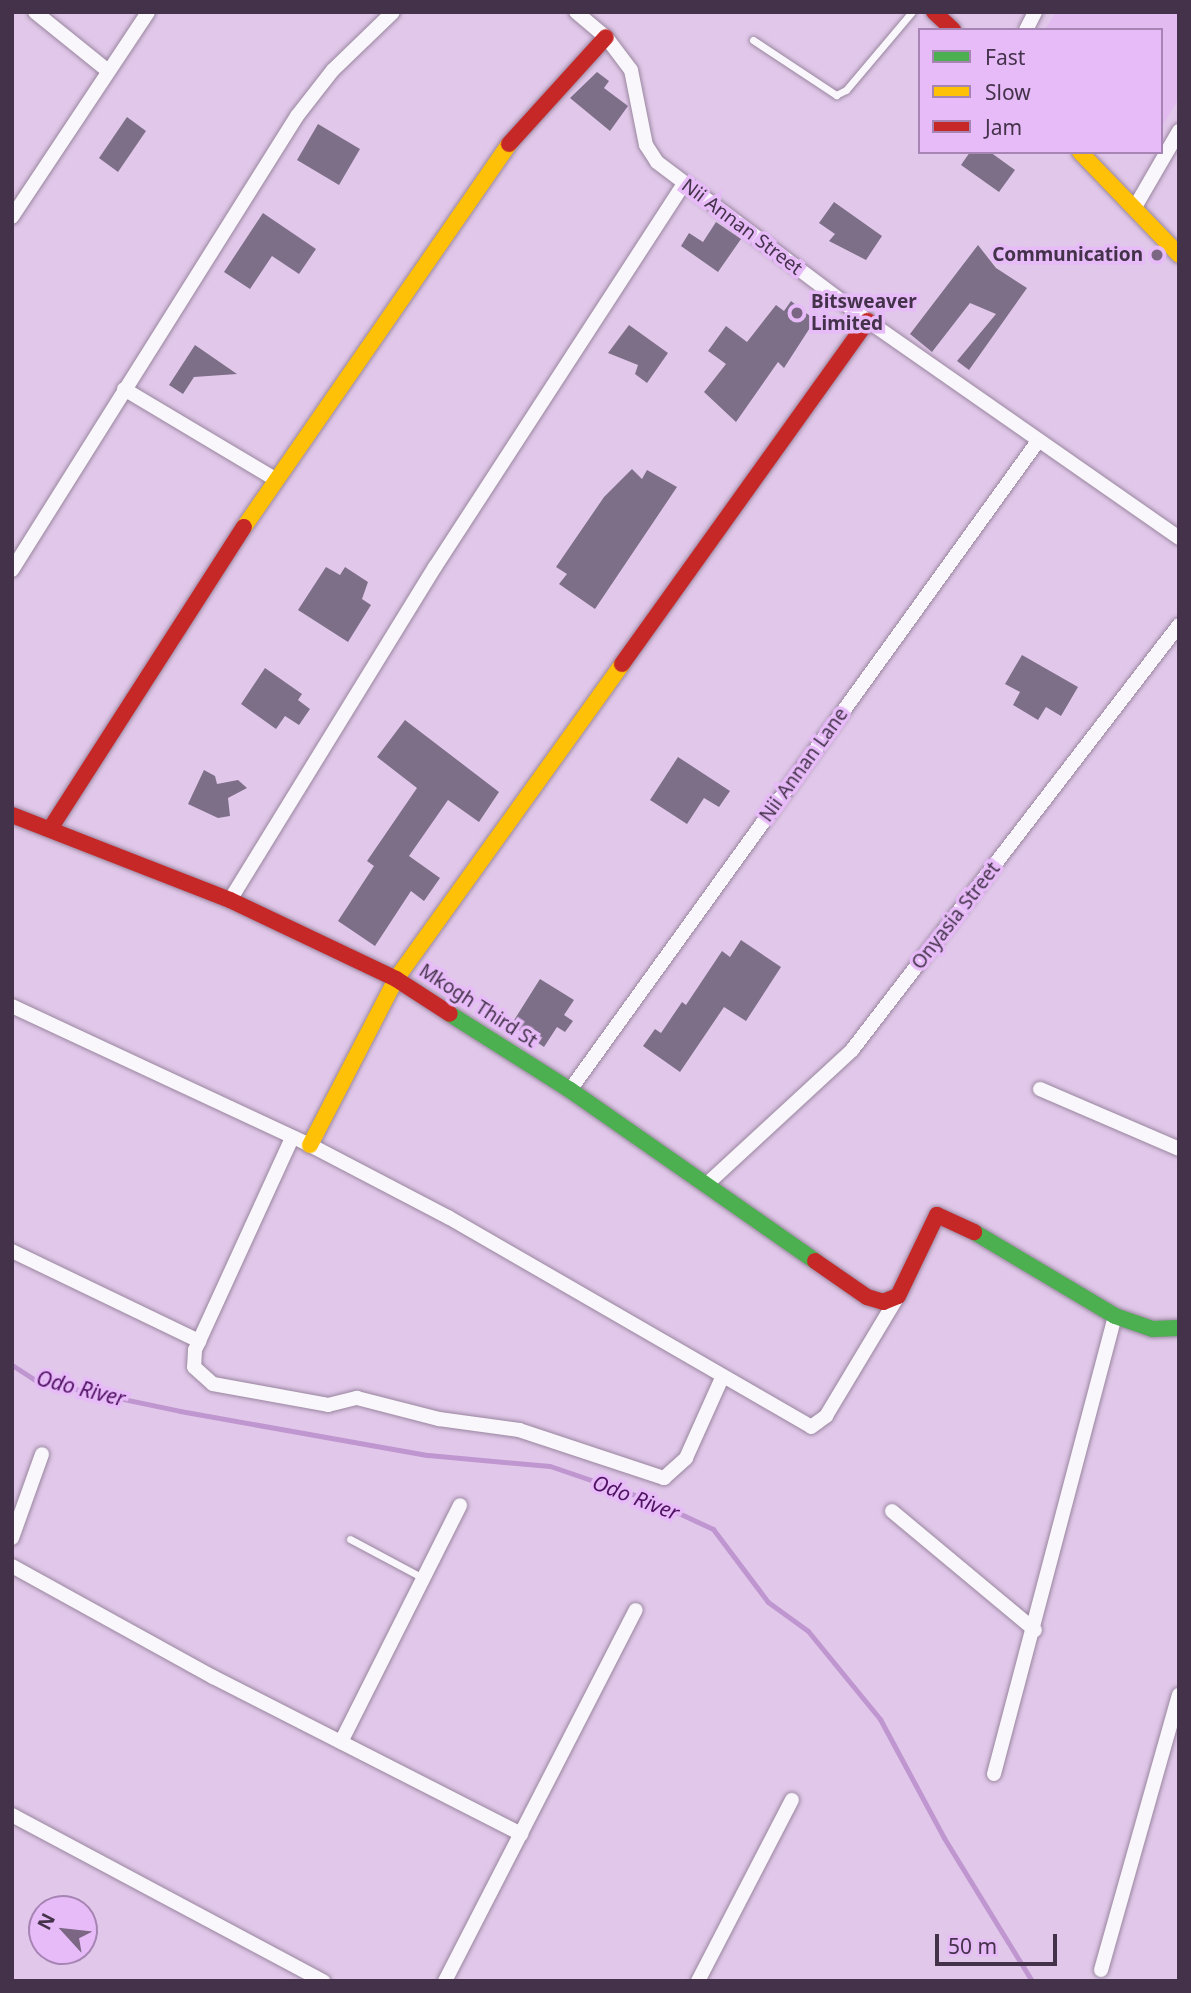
<!DOCTYPE html>
<style>
body{margin:0}
#map{position:relative;width:1191px;height:1993px;overflow:hidden;background:#e1c8ea;font-family:"Noto Sans",sans-serif}
div>[style]{position:absolute}
[style*='--x']{left:calc(var(--x)*1px);top:calc(var(--y)*1px);width:calc(var(--w)*1px);rotate:calc(var(--a)*1deg)}
.built>*{inset:0;background:#e2bbf0}
.stream>*{height:5px;margin:-2.5px;padding:0 2.5px;transform-origin:2.5px;border-radius:2.5px;background:#bf96cf}
.building>*{inset:0;background:#7e6f89}
.roads{filter:drop-shadow(0 0 2px #99869f) drop-shadow(0 0 2px #99869f)}
.lane>*{height:7px;margin:-3.5px;padding:0 3.5px;transform-origin:3.5px;border-radius:3.5px;background:#faf7fc}
.street>*{height:14px;margin:-7px;padding:0 7px;transform-origin:7px;border-radius:7px;background:#faf7fc}
.fast>*{height:16px;margin:-8px;padding:0 8px;transform-origin:8px;border-radius:8px;background:#4caf50}
.slow>*{height:16px;margin:-8px;padding:0 8px;transform-origin:8px;border-radius:8px;background:#ffc107}
.jam>*{height:16px;margin:-8px;padding:0 8px;transform-origin:8px;border-radius:8px;background:#c62828}
.dots>*{width:19px;height:19px;translate:-50% -50%;box-sizing:border-box;border:4px solid #e7baf8;border-radius:50%}
span{translate:-50% -50%;white-space:nowrap;text-align:center;line-height:1.15;-webkit-text-stroke:7px #e7baf8;paint-order:stroke}
.street-label{font-size:19px;color:#44324b}
.poi-label{font-size:19px;color:#44324b;font-weight:700}
.right{translate:-100% -50%;text-align:right}
.left{translate:0 -50%;text-align:left}
.water-label{font-size:21px;color:#521265;font-style:italic}
.frame{position:absolute;inset:0;border:14px solid #44324b;pointer-events:none}
.legend{position:absolute;left:918px;top:28px;width:245px;height:126px;box-sizing:border-box;background:#e7baf8;border:2px solid #a684b3;margin:0;padding:9px 12px;list-style:none;font-size:21px;color:#44324b}
.legend li{display:flex;align-items:center;gap:14px;height:35px}
.legend b{width:35px;border:2px solid #a684b3}
.north{position:absolute;left:28px;top:1895px;width:70px;height:70px;box-sizing:border-box;background:#e7baf8;border:2px solid #a684b3;border-radius:50%;rotate:297deg;font-size:19px;font-weight:700;line-height:28px;text-align:center;color:#44324b}
.north::after{content:'';display:block;margin:auto;width:24px;height:32px;background:#7b6683;clip-path:polygon(50% 0,100% 100%,50% 72%,0 100%)}
.scale{position:absolute;left:935px;top:1934px;width:122px;height:32px;box-sizing:border-box;border:4px solid #44324b;border-top:0;padding-left:9px;font-size:21px;line-height:24px;white-space:nowrap;color:#44324b;-webkit-text-stroke:5px #e7baf8;paint-order:stroke}
</style>
<div id="map">
<div class="built">
<div style="clip-path:polygon(1056px 12px,1179px 12px,1179px 98px,1161px 128px,1161px 30px,1045px 30px)"></div>
</div>
<div class="stream">
<div style="--x:12;--y:1365;--w:30;--a:33"></div>
<div style="--x:37;--y:1381;--w:146;--a:11.8"></div>
<div style="--x:180;--y:1411;--w:252;--a:10.1"></div>
<div style="--x:428;--y:1455;--w:122;--a:5.2"></div>
<div style="--x:550;--y:1466;--w:111;--a:18.9"></div>
<div style="--x:655;--y:1502;--w:64;--a:25"></div>
<div style="--x:713;--y:1529;--w:91;--a:53"></div>
<div style="--x:768;--y:1602;--w:49;--a:35.9"></div>
<div style="--x:808;--y:1631;--w:114;--a:50.7"></div>
<div style="--x:880;--y:1719;--w:135;--a:61.7"></div>
<div style="--x:944;--y:1838;--w:168;--a:58.4"></div>
</div>
<div class="building">
<div style="clip-path:polygon(597px 72px,609px 81px,604px 88px,628px 106px,610px 131px,570px 98px)"></div>
<div style="clip-path:polygon(127px 117px,146px 131px,118px 172px,99px 158px)"></div>
<div style="clip-path:polygon(318px 124px,360px 149px,339px 185px,297px 160px)"></div>
<div style="clip-path:polygon(970px 152px,990px 152px,1015px 170px,999px 192px,961px 165px)"></div>
<div style="clip-path:polygon(834px 202px,882px 236px,866px 260px,829px 241px,835px 234px,819px 223px)"></div>
<div style="clip-path:polygon(263px 213px,316px 249px,299px 274px,272px 256px,250px 289px,224px 272px)"></div>
<div style="clip-path:polygon(716px 222px,741px 239px,718px 272px,681px 246px,689px 233px,703px 242px)"></div>
<div style="clip-path:polygon(978px 245px,996px 268px,1027px 288px,969px 370px,957px 361px,996px 314px,970px 303px,932px 352px,910px 334px)"></div>
<div style="clip-path:polygon(791px 301px,815px 320px,784px 368px,778px 362px,736px 422px,704px 392px,726px 364px,708px 351px,726px 326px,747px 342px,776px 305px,784px 311px)"></div>
<div style="clip-path:polygon(629px 325px,668px 353px,647px 383px,635px 374px,638px 365px,608px 353px)"></div>
<div style="clip-path:polygon(195px 345px,237px 374px,194px 377px,183px 394px,169px 385px)"></div>
<div style="clip-path:polygon(632px 469px,642px 479px,647px 470px,677px 487px,595px 609px,559px 584px,567px 574px,556px 567px,604px 497px)"></div>
<div style="clip-path:polygon(326px 567px,340px 575px,345px 567px,368px 582px,362px 599px,371px 605px,348px 642px,298px 610px)"></div>
<div style="clip-path:polygon(1022px 655px,1078px 687px,1061px 716px,1046px 707px,1038px 720px,1013px 705px,1020px 692px,1005px 684px)"></div>
<div style="clip-path:polygon(265px 668px,302px 694px,298px 700px,310px 709px,299px 725px,285px 716px,276px 729px,241px 704px)"></div>
<div style="clip-path:polygon(405px 720px,499px 792px,479px 822px,448px 800px,409px 856px,440px 878px,424px 901px,411px 891px,375px 946px,338px 921px,374px 866px,367px 861px,417px 788px,377px 757px)"></div>
<div style="clip-path:polygon(678px 757px,730px 791px,719px 807px,704px 798px,687px 824px,650px 800px)"></div>
<div style="clip-path:polygon(204px 770px,215px 776px,217px 784px,238px 780px,247px 788px,228px 798px,230px 816px,218px 818px,188px 804px)"></div>
<div style="clip-path:polygon(741px 940px,781px 967px,746px 1021px,724px 1007px,680px 1072px,643px 1046px,655px 1029px,661px 1033px,682px 1002px,686px 1005px,722px 951px,730px 957px)"></div>
<div style="clip-path:polygon(540px 979px,574px 1000px,564px 1015px,573px 1021px,565px 1032px,557px 1027px,544px 1047px,511px 1025px)"></div>
</div>
<div class="roads">
<div class="lane">
<div style="--x:753;--y:40;--w:100;--a:33.5"></div>
<div style="--x:836;--y:95;--w:11;--a:-27"></div>
<div style="--x:846;--y:90;--w:102;--a:-49.8"></div>
<div style="--x:350;--y:1539;--w:83;--a:28.1"></div>
</div>
<div class="street">
<div style="--x:35;--y:12;--w:94;--a:38.9"></div>
<div style="--x:576;--y:12;--w:39;--a:40"></div>
<div style="--x:606;--y:37;--w:41;--a:52.9"></div>
<div style="--x:631;--y:70;--w:76;--a:78.7"></div>
<div style="--x:646;--y:145;--w:20;--a:57"></div>
<div style="--x:657;--y:162;--w:264;--a:37"></div>
<div style="--x:868;--y:321;--w:379;--a:34.9"></div>
<div style="--x:1026;--y:30;--w:20;--a:-63"></div>
<div style="--x:1135;--y:207;--w:88;--a:-59.9"></div>
<div style="--x:12;--y:217;--w:246;--a:-56.4"></div>
<div style="--x:124;--y:389;--w:176;--a:30.8"></div>
<div style="--x:12;--y:570;--w:536;--a:-57.88"></div>
<div style="--x:297;--y:116;--w:58;--a:-52"></div>
<div style="--x:333;--y:70;--w:83;--a:-44"></div>
<div style="--x:230;--y:900;--w:391;--a:-58.4"></div>
<div style="--x:435;--y:567;--w:457;--a:-57"></div>
<div style="--x:12;--y:1006;--w:329;--a:25"></div>
<div style="--x:310;--y:1145;--w:156;--a:27.6"></div>
<div style="--x:448;--y:1217;--w:419;--a:30"></div>
<div style="--x:811;--y:1427;--w:19;--a:-36"></div>
<div style="--x:826;--y:1416;--w:140;--a:-59"></div>
<div style="--x:1040;--y:1089;--w:151;--a:23.3"></div>
<div style="--x:570;--y:1090;--w:800;--a:-54.2"></div>
<div style="--x:292;--y:1138;--w:233;--a:114.6"></div>
<div style="--x:195;--y:1350;--w:17;--a:93"></div>
<div style="--x:194;--y:1367;--w:25;--a:42"></div>
<div style="--x:213;--y:1384;--w:117;--a:10.3"></div>
<div style="--x:328;--y:1405;--w:30;--a:-14"></div>
<div style="--x:357;--y:1398;--w:85;--a:14.4"></div>
<div style="--x:439;--y:1419;--w:81;--a:7.8"></div>
<div style="--x:519;--y:1430;--w:153;--a:18.3"></div>
<div style="--x:664;--y:1478;--w:30;--a:-42"></div>
<div style="--x:686;--y:1458;--w:88;--a:-65.8"></div>
<div style="--x:707;--y:1184;--w:197;--a:-42.7"></div>
<div style="--x:852;--y:1050;--w:536;--a:-52.42"></div>
<div style="--x:12;--y:1251;--w:208;--a:25.7"></div>
<div style="--x:892;--y:1511;--w:186;--a:39.8"></div>
<div style="--x:12;--y:1538;--w:89;--a:-70.3"></div>
<div style="--x:12;--y:1566;--w:230;--a:28.9"></div>
<div style="--x:213;--y:1677;--w:346;--a:27"></div>
<div style="--x:341;--y:1742;--w:265;--a:-63.3"></div>
<div style="--x:994;--y:1774;--w:474;--a:-75.2"></div>
<div style="--x:12;--y:1815;--w:353;--a:28.1"></div>
<div style="--x:1101;--y:1970;--w:286;--a:-74.2"></div>
<div style="--x:445;--y:1981;--w:417;--a:-62.8"></div>
<div style="--x:698;--y:1981;--w:204;--a:-62.6"></div>
</div>
<div class="fast">
<div style="--x:450;--y:1014;--w:142;--a:32.3"></div>
<div style="--x:570;--y:1090;--w:299;--a:34.9"></div>
<div style="--x:974;--y:1232;--w:164;--a:30.8"></div>
<div style="--x:1115;--y:1316;--w:39;--a:19"></div>
<div style="--x:1152;--y:1329;--w:27;--a:-2"></div>
</div>
<div class="slow">
<div style="--x:1080;--y:152;--w:143;--a:46.1"></div>
<div style="--x:244;--y:527;--w:466;--a:-55.3"></div>
<div style="--x:310;--y:1145;--w:187;--a:-62.6"></div>
<div style="--x:396;--y:979;--w:388;--a:-54.3"></div>
</div>
<div class="jam">
<div style="--x:934;--y:12;--w:26;--a:43"></div>
<div style="--x:509;--y:144;--w:144;--a:-47.8"></div>
<div style="--x:622;--y:664;--w:422;--a:-54.4"></div>
<div style="--x:12;--y:815;--w:234;--a:21.3"></div>
<div style="--x:230;--y:900;--w:184;--a:25.4"></div>
<div style="--x:396;--y:979;--w:64;--a:32.9"></div>
<div style="--x:50;--y:829;--w:359;--a:-57.3"></div>
<div style="--x:815;--y:1261;--w:63;--a:34.7"></div>
<div style="--x:867;--y:1297;--w:17;--a:17"></div>
<div style="--x:883;--y:1302;--w:16;--a:-22"></div>
<div style="--x:898;--y:1296;--w:90;--a:-64.3"></div>
<div style="--x:937;--y:1215;--w:41;--a:24.7"></div>
</div>
</div>
<div class="dots">
<div style="left:1157px;top:255px;background:#7b6683"></div>
<div style="left:797px;top:313px;background:#7b6683"></div>
</div>
<div class="street-label">
<span style="left:742px;top:227px;rotate:37deg">Nii Annan Street</span>
<span style="left:804px;top:765px;rotate:-54deg">Nii Annan Lane</span>
<span style="left:956px;top:916px;rotate:-52deg">Onyasia Street</span>
<span style="left:478px;top:1006px;rotate:33deg">Mkogh Third St</span>
</div>
<div class="poi-label">
<span class="right" style="left:1143px;top:255px">Communication</span>
<span class="left" style="left:811px;top:313px">Bitsweaver<br>Limited</span>
</div>
<div class="water-label">
<span style="left:81px;top:1388px;rotate:14deg">Odo River</span>
<span style="left:636px;top:1497px;rotate:21deg">Odo River</span>
</div>
<div class="frame"></div>
<ul class="legend">
<li><b style="height:9px;background:#4caf50"></b>Fast</li>
<li><b style="height:9px;background:#ffc107"></b>Slow</li>
<li><b style="height:9px;background:#c62828"></b>Jam</li>
</ul>
<div class="north">N</div>
<div class="scale">50 m</div>
</div>
